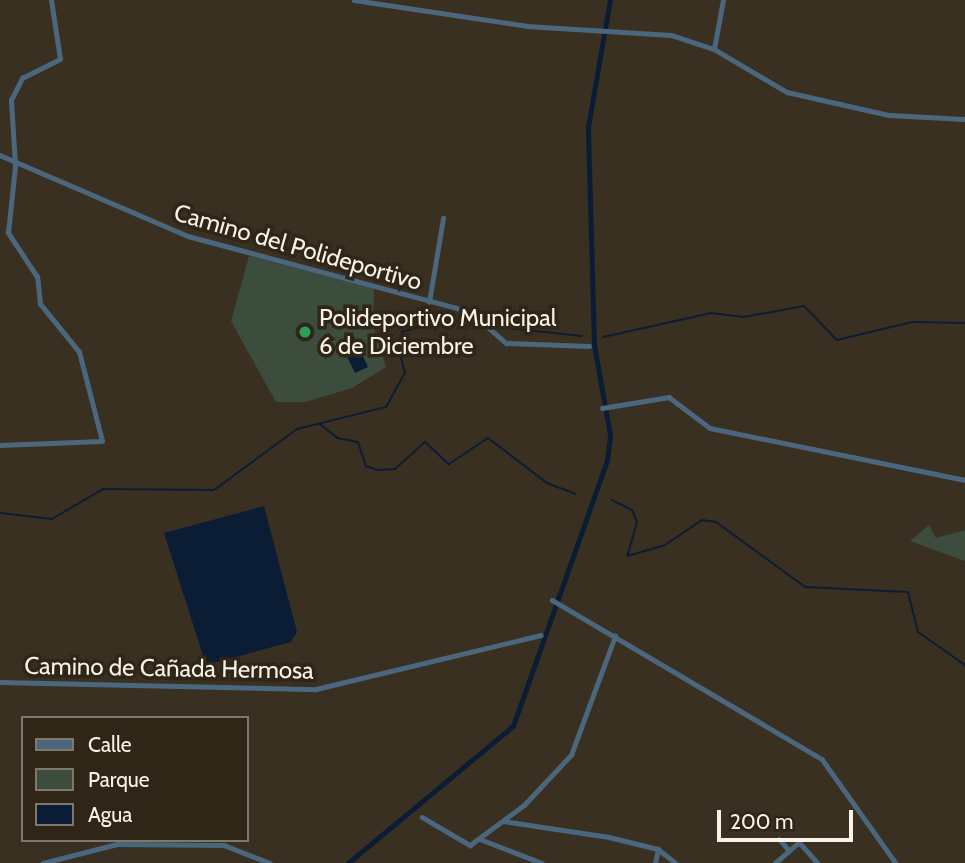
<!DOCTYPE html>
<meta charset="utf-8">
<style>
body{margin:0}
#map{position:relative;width:965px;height:863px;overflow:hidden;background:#3a3021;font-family:Cabin,sans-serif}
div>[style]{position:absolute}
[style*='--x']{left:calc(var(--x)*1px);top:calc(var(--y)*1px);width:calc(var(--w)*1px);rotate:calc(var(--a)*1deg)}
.green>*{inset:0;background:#3c4c3d}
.water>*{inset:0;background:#0b1d35}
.stream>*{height:2px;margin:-1px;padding:0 1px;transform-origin:1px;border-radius:1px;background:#0b1d35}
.canal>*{height:4.5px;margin:-2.25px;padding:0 2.25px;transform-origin:2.25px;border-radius:2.25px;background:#0b1d35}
.street>*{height:4.5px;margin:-2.25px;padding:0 2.25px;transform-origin:2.25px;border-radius:2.25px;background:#4a677e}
.dots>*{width:19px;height:19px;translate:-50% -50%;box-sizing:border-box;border:4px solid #2f2617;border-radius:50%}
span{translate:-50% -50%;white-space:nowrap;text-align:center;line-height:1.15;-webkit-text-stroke:7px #2f2617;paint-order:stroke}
.street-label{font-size:24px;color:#f8f2e8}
.poi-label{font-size:24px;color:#f8f2e8}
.left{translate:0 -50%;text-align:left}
.legend{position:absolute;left:21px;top:716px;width:228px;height:126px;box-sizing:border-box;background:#2f2617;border:2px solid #7f786b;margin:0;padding:9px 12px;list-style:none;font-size:21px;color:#f8f2e8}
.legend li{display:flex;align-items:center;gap:14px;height:35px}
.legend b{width:35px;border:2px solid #7f786b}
.scale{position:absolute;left:717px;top:810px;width:136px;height:32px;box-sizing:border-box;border:4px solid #f8f2e8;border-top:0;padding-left:9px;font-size:21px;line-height:24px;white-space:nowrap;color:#f8f2e8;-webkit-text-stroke:5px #2f2617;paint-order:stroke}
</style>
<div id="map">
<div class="green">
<div style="clip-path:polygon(249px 256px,374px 288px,373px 326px,386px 367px,352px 388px,305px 402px,276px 402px,231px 321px)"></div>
<div style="clip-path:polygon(929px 525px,936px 538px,965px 530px,965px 561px,910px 541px)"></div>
</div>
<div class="water">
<div style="clip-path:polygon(353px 335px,368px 367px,355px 373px,340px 342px)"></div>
<div style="clip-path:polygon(264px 506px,297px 632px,291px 642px,206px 665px,164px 533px)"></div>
</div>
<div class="stream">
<div style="--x:489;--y:326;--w:93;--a:6.2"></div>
<div style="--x:603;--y:337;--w:111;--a:-12.5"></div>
<div style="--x:711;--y:313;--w:33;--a:7"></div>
<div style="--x:744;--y:317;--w:61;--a:-10.4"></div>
<div style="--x:804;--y:306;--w:47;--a:45.9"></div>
<div style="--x:837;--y:340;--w:77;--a:-13.5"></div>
<div style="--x:912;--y:322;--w:53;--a:1.1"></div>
<div style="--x:320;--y:424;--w:22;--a:39"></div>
<div style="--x:337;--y:438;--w:21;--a:11"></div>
<div style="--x:358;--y:442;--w:25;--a:72"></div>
<div style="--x:366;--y:466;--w:12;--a:20"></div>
<div style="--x:377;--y:470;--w:18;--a:-3"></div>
<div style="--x:395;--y:469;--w:40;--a:-42"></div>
<div style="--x:425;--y:442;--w:33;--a:43"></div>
<div style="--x:449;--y:464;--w:47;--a:-33.7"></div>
<div style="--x:488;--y:438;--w:74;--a:37.3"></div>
<div style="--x:547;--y:483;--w:30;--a:21"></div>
<div style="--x:612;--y:500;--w:22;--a:27"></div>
<div style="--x:632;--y:510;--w:13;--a:67"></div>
<div style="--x:637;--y:522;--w:35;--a:106"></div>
<div style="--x:627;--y:556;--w:40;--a:-16"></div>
<div style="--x:665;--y:545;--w:45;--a:-34"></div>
<div style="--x:702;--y:520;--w:14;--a:8"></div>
<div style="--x:716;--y:522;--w:110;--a:36.1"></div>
<div style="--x:805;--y:587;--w:103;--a:2.8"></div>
<div style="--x:908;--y:592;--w:41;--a:76"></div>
<div style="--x:918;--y:632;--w:57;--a:35.1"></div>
<div style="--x:0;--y:513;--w:52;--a:6.6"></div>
<div style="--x:52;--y:519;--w:59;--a:-30.5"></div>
<div style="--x:103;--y:489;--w:111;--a:0.5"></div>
<div style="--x:214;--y:490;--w:103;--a:-36.3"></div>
<div style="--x:297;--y:429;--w:92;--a:-13.9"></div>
<div style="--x:386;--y:407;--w:39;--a:-61"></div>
<div style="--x:405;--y:373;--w:28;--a:-105"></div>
<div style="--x:398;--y:346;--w:15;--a:-74"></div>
<div style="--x:402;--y:332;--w:44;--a:-15.9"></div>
<div style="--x:444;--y:320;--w:39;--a:7"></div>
</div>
<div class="canal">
<div style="--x:348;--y:863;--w:214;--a:-39.7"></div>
<div style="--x:513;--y:726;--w:281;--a:-70.5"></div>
<div style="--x:607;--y:461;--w:26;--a:-83"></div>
<div style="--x:610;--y:435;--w:91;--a:-100.1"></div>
<div style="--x:594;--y:345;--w:218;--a:-91.6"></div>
<div style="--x:588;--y:127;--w:129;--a:-80.2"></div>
</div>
<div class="street">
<div style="--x:354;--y:0;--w:175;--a:8.5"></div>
<div style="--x:527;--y:26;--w:144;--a:3.6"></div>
<div style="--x:671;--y:35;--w:45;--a:18"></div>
<div style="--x:714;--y:49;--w:85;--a:30.5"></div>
<div style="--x:787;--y:92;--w:105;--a:12.7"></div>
<div style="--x:889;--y:115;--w:76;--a:3"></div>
<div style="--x:714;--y:49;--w:50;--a:-79.6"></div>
<div style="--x:0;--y:155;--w:205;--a:23.3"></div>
<div style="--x:188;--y:236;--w:293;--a:15"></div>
<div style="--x:471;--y:312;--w:47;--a:41.5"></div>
<div style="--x:506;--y:343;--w:83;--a:2.1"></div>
<div style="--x:429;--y:302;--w:85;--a:-80.5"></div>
<div style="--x:602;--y:408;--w:68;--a:-9.3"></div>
<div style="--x:669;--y:397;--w:51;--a:37.1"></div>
<div style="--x:710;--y:428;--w:260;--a:11.5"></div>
<div style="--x:0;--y:445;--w:102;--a:-2.2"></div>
<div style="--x:102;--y:441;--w:92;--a:-104.5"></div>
<div style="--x:79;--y:352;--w:62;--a:-129.1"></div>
<div style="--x:40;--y:304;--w:27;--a:-96"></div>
<div style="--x:37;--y:277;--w:53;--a:-123.4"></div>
<div style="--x:8;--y:233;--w:67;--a:-84"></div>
<div style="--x:15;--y:166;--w:66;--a:-93.5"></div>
<div style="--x:11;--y:100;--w:25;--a:-63"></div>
<div style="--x:22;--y:78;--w:42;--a:-26.6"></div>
<div style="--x:60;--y:59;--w:60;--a:-98.7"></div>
<div style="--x:552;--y:600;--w:313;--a:30.5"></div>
<div style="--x:822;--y:759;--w:128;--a:54.6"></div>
<div style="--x:0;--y:682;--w:316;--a:1.3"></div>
<div style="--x:316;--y:689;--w:231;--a:-13.5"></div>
<div style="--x:422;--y:817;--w:56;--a:30.3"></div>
<div style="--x:470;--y:845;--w:67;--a:-36.5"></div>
<div style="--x:524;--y:805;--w:69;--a:-46.8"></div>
<div style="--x:571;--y:755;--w:127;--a:-69.7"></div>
<div style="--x:503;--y:821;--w:107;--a:8.6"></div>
<div style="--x:609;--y:837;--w:50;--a:13.8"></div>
<div style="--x:658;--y:849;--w:23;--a:38"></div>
<div style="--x:480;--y:839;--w:66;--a:21.2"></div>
<div style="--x:779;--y:839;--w:15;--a:48"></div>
<div style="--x:43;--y:863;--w:76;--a:-14.4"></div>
<div style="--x:117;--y:844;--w:107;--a:0.5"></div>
<div style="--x:224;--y:845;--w:49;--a:21.4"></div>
<div style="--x:655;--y:863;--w:14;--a:-78"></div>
<div style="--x:775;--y:863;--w:32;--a:-41"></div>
<div style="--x:799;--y:842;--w:28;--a:48"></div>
</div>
<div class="dots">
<div style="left:305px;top:332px;background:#2e9e5b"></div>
</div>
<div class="street-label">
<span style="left:298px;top:247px;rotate:16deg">Camino del Polideportivo</span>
<span style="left:169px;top:668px;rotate:1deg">Camino de Cañada Hermosa</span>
</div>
<div class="poi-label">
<span class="left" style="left:319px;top:332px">Polideportivo Municipal<br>6 de Diciembre</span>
</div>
<ul class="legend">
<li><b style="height:9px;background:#4a677e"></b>Calle</li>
<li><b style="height:19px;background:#3c4c3d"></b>Parque</li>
<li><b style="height:19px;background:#0b1d35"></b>Agua</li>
</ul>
<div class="scale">200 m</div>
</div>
